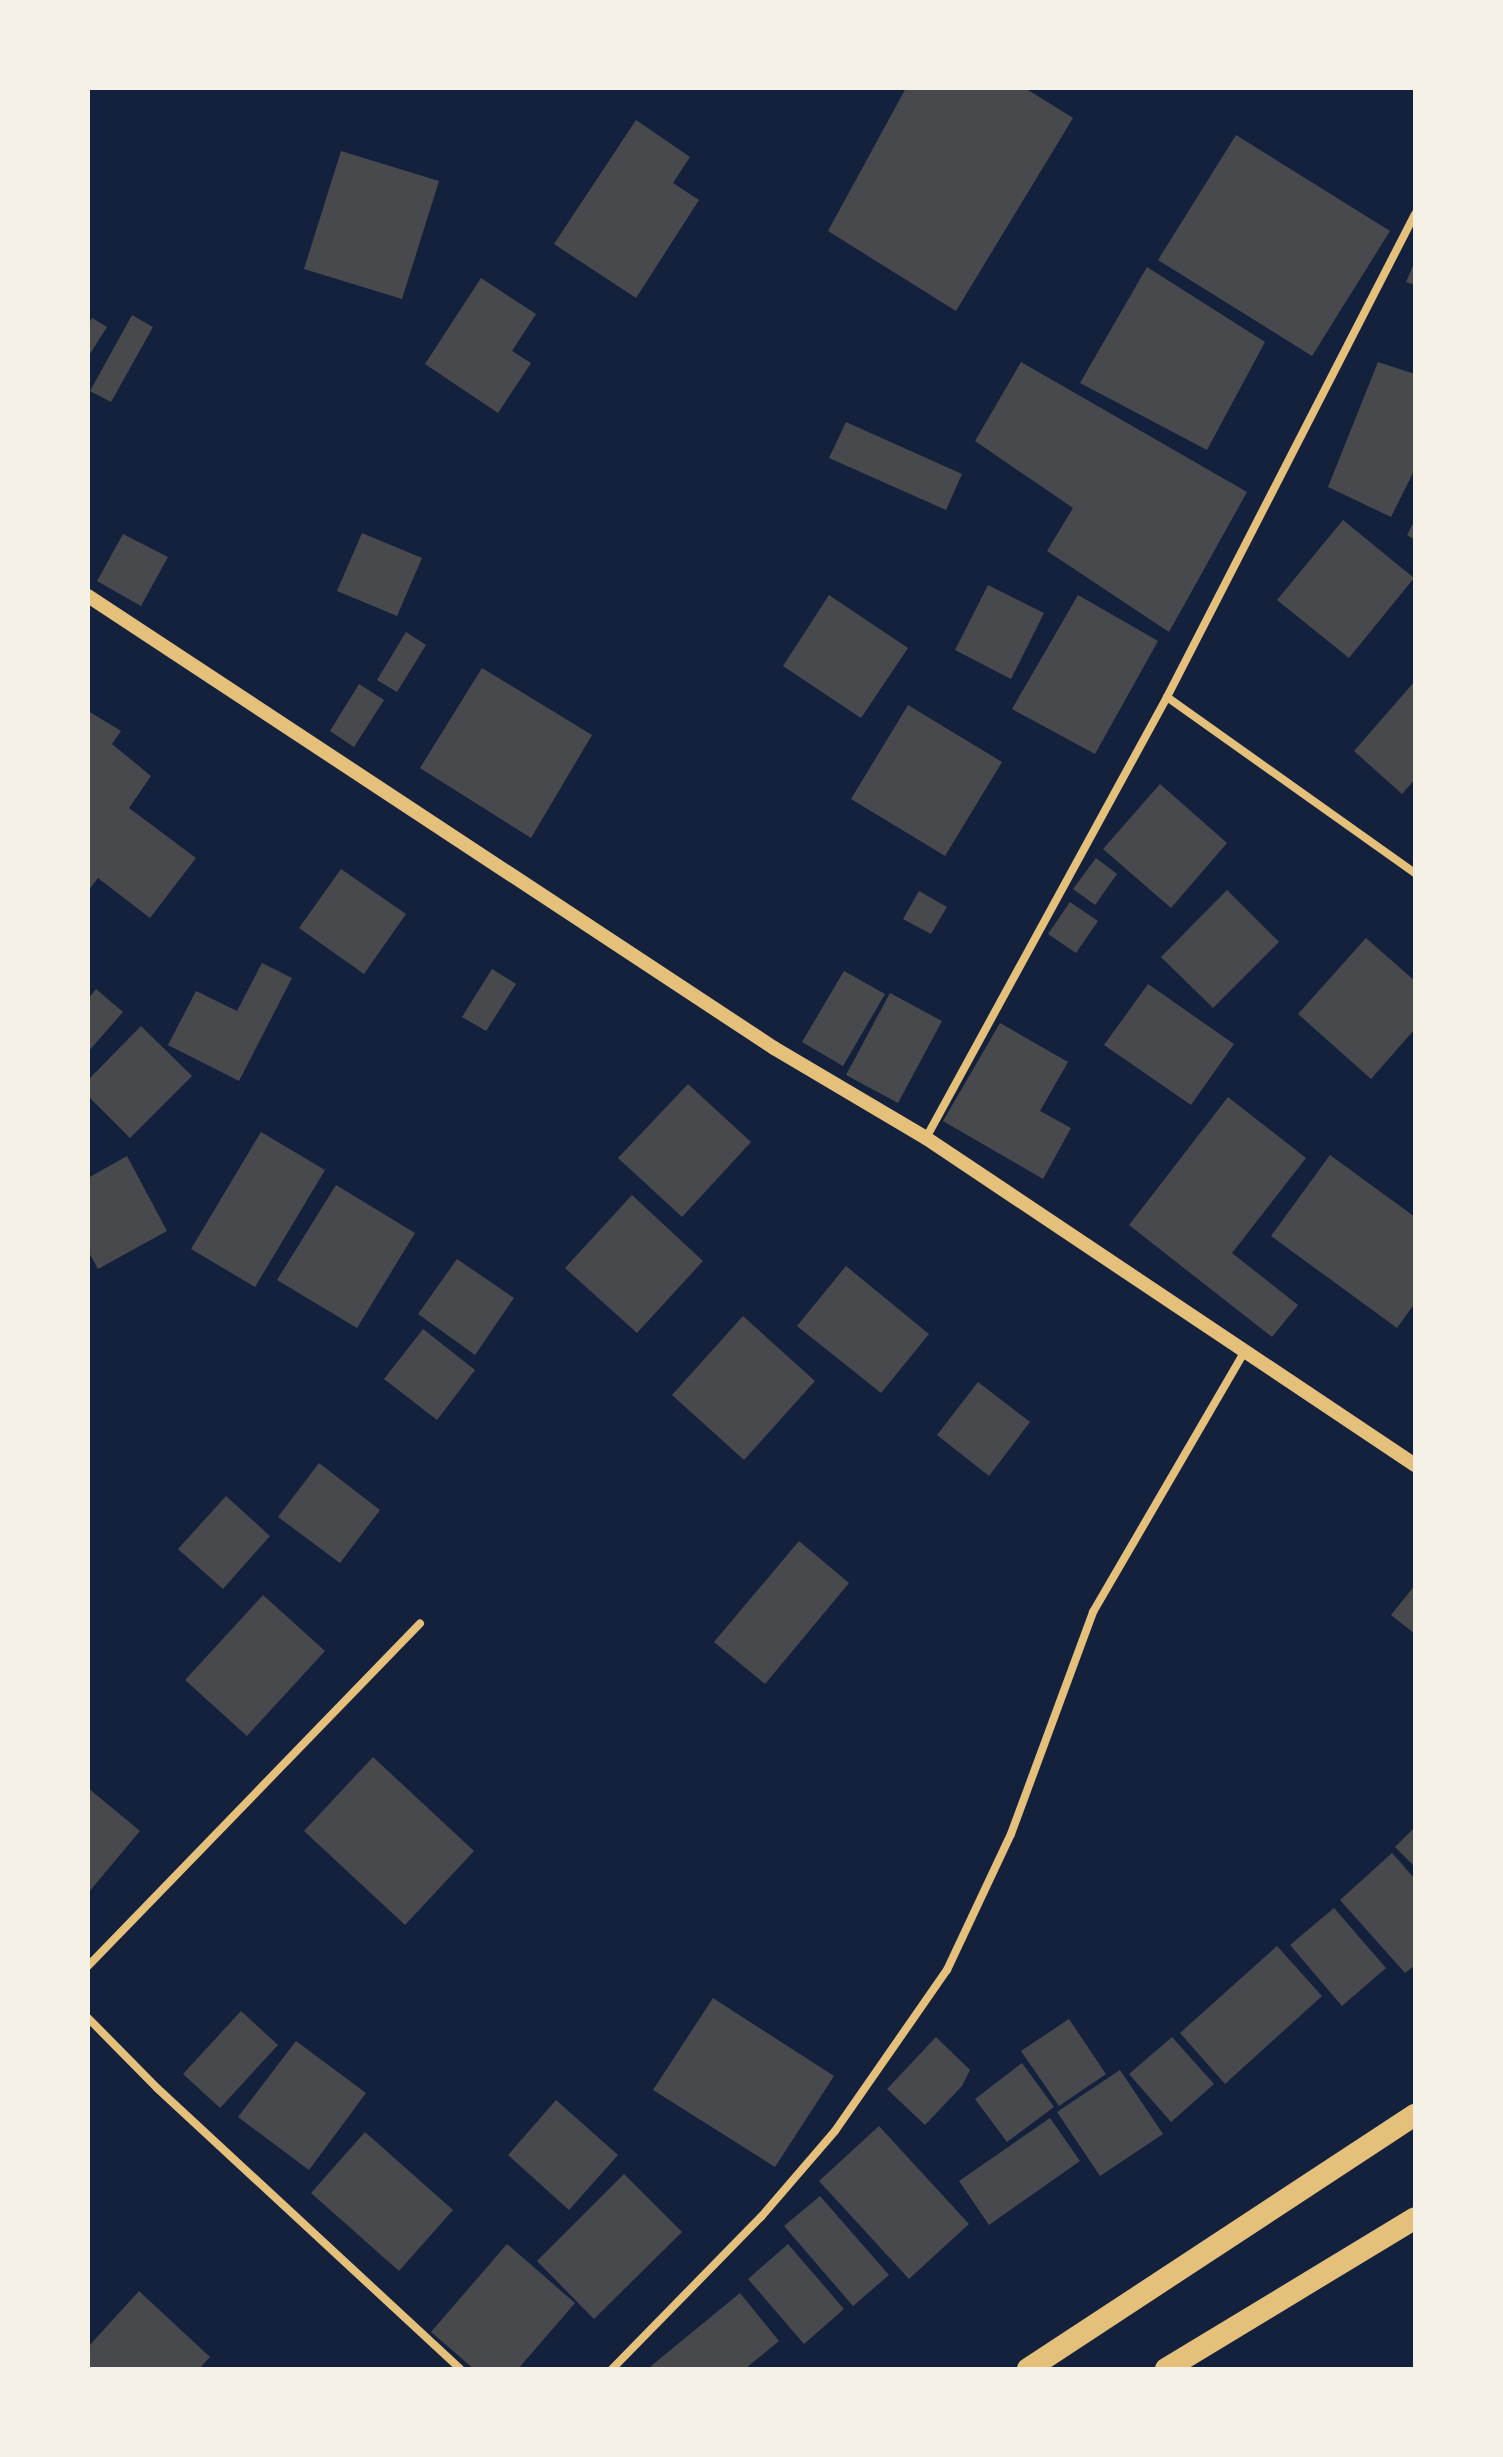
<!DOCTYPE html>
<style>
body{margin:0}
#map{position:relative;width:1503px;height:2457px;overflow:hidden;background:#14213d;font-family:Poppins,sans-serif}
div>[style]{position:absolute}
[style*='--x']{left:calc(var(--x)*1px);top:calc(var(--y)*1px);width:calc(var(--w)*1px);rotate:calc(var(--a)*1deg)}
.building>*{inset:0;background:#48494c}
.minor>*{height:8px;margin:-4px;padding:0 4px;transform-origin:4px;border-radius:4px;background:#e5c07b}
.tertiary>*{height:14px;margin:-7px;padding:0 7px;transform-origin:7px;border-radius:7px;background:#e5c07b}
.trunk>*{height:22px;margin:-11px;padding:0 11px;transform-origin:11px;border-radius:11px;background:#e5c07b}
span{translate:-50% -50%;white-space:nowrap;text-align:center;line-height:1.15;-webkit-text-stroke:8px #f6f1e7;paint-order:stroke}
.frame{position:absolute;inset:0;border:90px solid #f6f1e7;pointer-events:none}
</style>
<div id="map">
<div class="building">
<div style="clip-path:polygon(906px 88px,1025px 88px,1073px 118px,956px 311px,828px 231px)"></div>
<div style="clip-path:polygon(636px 120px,690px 157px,673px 183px,699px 200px,636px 298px,554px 244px)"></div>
<div style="clip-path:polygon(1236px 135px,1390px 231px,1312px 356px,1158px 260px)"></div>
<div style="clip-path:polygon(341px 151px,439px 181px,402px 299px,304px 269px)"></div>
<div style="clip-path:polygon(1415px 261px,1415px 285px,1406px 282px)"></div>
<div style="clip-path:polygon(1147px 267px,1265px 342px,1207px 450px,1080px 383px)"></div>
<div style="clip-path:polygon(481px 278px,536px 314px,512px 351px,531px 363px,498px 413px,425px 364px)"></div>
<div style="clip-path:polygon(132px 315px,153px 327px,111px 402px,90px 391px)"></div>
<div style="clip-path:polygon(92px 318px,107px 327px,88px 357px,88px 324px)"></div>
<div style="clip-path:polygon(1021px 362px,1247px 492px,1169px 632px,1047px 551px,1073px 508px,975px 441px)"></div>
<div style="clip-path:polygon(1378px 362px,1415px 374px,1415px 469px,1391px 517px,1328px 487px)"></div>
<div style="clip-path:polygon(846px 422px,962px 474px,946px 510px,829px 458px)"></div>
<div style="clip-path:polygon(1343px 520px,1414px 578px,1349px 658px,1277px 600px)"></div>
<div style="clip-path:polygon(1415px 520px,1415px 540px,1407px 535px)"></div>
<div style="clip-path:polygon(362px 533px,422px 558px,397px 616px,337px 591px)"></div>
<div style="clip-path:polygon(123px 534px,168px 557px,141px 606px,97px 581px)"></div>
<div style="clip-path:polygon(988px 585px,1044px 613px,1011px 679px,955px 650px)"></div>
<div style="clip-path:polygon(829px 595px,908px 648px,861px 718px,783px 666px)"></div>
<div style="clip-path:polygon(1078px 595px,1158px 641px,1095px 754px,1012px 709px)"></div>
<div style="clip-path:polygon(406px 632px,426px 645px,397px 692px,377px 680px)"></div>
<div style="clip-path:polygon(482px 668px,592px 735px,531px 838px,420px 768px)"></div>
<div style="clip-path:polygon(1415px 681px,1415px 779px,1402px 794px,1354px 751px)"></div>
<div style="clip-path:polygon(359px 684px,384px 700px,354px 747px,330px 731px)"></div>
<div style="clip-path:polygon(908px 705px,1002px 762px,945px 856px,851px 799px)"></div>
<div style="clip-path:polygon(88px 711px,121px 731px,112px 744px,151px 776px,129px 808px,196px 858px,150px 918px,98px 878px,88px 891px)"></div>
<div style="clip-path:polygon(1160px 784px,1227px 843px,1171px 908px,1103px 849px)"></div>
<div style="clip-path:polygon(1096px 858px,1117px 874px,1095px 905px,1073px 889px)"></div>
<div style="clip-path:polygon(341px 869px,406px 914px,364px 974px,299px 928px)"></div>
<div style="clip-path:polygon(1227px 890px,1279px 942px,1213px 1008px,1161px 957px)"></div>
<div style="clip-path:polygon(919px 891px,947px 907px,931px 934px,903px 919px)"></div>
<div style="clip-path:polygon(1070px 902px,1098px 921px,1076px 953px,1048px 934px)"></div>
<div style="clip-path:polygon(1366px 938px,1415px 981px,1415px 1029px,1371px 1079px,1298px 1014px)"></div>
<div style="clip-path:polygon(262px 963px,292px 978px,239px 1081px,168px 1045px,196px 991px,237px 1011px)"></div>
<div style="clip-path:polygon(492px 969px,516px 984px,486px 1031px,462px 1017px)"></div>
<div style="clip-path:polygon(844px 971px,885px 994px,843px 1066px,802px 1042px)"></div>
<div style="clip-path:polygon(1148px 984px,1234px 1044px,1191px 1105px,1104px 1045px)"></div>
<div style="clip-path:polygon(96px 989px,123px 1012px,88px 1052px,88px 999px)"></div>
<div style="clip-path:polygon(890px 993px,942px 1021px,898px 1103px,846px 1075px)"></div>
<div style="clip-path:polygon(1000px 1023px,1068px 1062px,1040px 1111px,1071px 1128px,1043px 1179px,943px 1121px)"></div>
<div style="clip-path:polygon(141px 1026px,192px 1076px,130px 1138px,88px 1096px,88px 1080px)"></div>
<div style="clip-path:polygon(688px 1084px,751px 1142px,682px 1217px,618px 1158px)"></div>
<div style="clip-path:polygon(1228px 1097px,1306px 1158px,1232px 1253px,1298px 1305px,1272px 1337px,1129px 1225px)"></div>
<div style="clip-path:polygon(261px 1132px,325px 1170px,255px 1287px,191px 1249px)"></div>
<div style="clip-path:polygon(1330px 1155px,1415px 1217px,1415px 1303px,1397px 1328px,1271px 1236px)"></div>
<div style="clip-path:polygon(127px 1156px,167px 1231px,98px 1269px,88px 1251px,88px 1178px)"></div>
<div style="clip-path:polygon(336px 1185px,415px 1233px,357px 1328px,277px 1280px)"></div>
<div style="clip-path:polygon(632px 1195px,703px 1261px,637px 1333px,565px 1268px)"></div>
<div style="clip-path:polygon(457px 1259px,514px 1298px,475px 1355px,418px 1314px)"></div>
<div style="clip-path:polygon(846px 1266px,929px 1334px,881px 1393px,797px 1326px)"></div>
<div style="clip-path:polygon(743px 1316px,815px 1381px,744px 1460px,672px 1395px)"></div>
<div style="clip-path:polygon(423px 1329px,475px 1370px,437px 1420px,384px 1379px)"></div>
<div style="clip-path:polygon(978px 1382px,1030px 1422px,989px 1476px,937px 1435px)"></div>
<div style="clip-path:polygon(319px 1463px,380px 1510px,340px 1563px,278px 1517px)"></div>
<div style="clip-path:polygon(226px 1496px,270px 1536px,223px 1589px,178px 1549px)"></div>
<div style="clip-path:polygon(799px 1541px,849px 1583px,765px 1684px,714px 1642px)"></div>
<div style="clip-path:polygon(1415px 1585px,1415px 1634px,1391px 1615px)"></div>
<div style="clip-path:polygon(263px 1595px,325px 1651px,247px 1736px,185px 1680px)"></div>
<div style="clip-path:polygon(373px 1757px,474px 1851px,405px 1925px,304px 1831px)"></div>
<div style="clip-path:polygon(88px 1788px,140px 1831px,88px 1893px)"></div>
<div style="clip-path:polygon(1415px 1827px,1415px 1867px,1395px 1847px)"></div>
<div style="clip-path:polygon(1392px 1853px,1415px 1879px,1415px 1965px,1405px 1973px,1340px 1900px)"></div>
<div style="clip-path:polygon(1334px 1908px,1386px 1968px,1342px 2006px,1290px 1945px)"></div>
<div style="clip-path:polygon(1277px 1946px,1322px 1996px,1225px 2084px,1180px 2033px)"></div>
<div style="clip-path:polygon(713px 1998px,834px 2076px,775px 2167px,653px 2090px)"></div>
<div style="clip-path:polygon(241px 2011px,278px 2045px,220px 2108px,183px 2074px)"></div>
<div style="clip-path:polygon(1069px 2019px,1106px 2074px,1059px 2106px,1021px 2051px)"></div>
<div style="clip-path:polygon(936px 2037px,970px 2070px,962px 2086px,925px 2125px,887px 2089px)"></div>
<div style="clip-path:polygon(1172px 2037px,1214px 2084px,1171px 2122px,1129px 2074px)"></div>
<div style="clip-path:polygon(296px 2041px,366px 2093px,309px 2170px,238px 2117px)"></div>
<div style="clip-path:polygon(1022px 2063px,1054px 2107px,1007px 2142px,975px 2099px)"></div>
<div style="clip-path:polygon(1120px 2070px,1163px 2134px,1100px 2176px,1057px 2112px)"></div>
<div style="clip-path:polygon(556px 2100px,618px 2155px,569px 2210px,508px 2155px)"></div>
<div style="clip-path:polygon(1050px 2118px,1080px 2161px,989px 2225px,959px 2181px)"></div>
<div style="clip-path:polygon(879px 2126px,969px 2224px,909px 2279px,819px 2181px)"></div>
<div style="clip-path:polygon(365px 2132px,453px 2210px,399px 2271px,311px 2193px)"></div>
<div style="clip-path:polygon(624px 2174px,682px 2232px,594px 2319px,537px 2261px)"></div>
<div style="clip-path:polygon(820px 2196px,889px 2275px,853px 2306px,784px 2226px)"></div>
<div style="clip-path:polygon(507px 2244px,575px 2303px,518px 2369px,474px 2369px,431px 2332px)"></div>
<div style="clip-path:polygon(788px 2244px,844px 2309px,804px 2344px,748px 2279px)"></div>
<div style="clip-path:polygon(139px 2291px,210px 2357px,199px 2369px,88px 2369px,88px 2347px)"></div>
<div style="clip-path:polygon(740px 2293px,779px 2341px,745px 2369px,654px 2369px,651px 2366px)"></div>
</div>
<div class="minor">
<div style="--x:1167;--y:697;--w:304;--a:35.4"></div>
<div style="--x:926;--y:1138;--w:503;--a:-61.34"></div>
<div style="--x:1167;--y:697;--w:543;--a:-62.82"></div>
<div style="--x:88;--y:1966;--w:477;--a:-45.9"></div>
<div style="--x:88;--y:2018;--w:98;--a:45.4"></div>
<div style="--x:157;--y:2088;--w:413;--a:42.8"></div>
<div style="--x:612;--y:2369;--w:213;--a:-45.6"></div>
<div style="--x:761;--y:2217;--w:113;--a:-49.3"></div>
<div style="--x:835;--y:2131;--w:196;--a:-55.2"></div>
<div style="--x:947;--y:1970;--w:150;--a:-64.8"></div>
<div style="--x:1011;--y:1834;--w:237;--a:-69.7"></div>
<div style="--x:1093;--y:1612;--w:300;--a:-59.8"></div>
</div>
<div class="tertiary">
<div style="--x:88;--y:596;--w:822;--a:33.38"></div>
<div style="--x:774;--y:1048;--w:177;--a:30.6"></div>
<div style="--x:926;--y:1138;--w:588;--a:33.77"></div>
</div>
<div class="trunk">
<div style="--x:1028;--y:2369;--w:463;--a:-33.3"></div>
<div style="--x:1166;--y:2369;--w:291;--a:-31.2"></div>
</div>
<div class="frame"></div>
</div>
